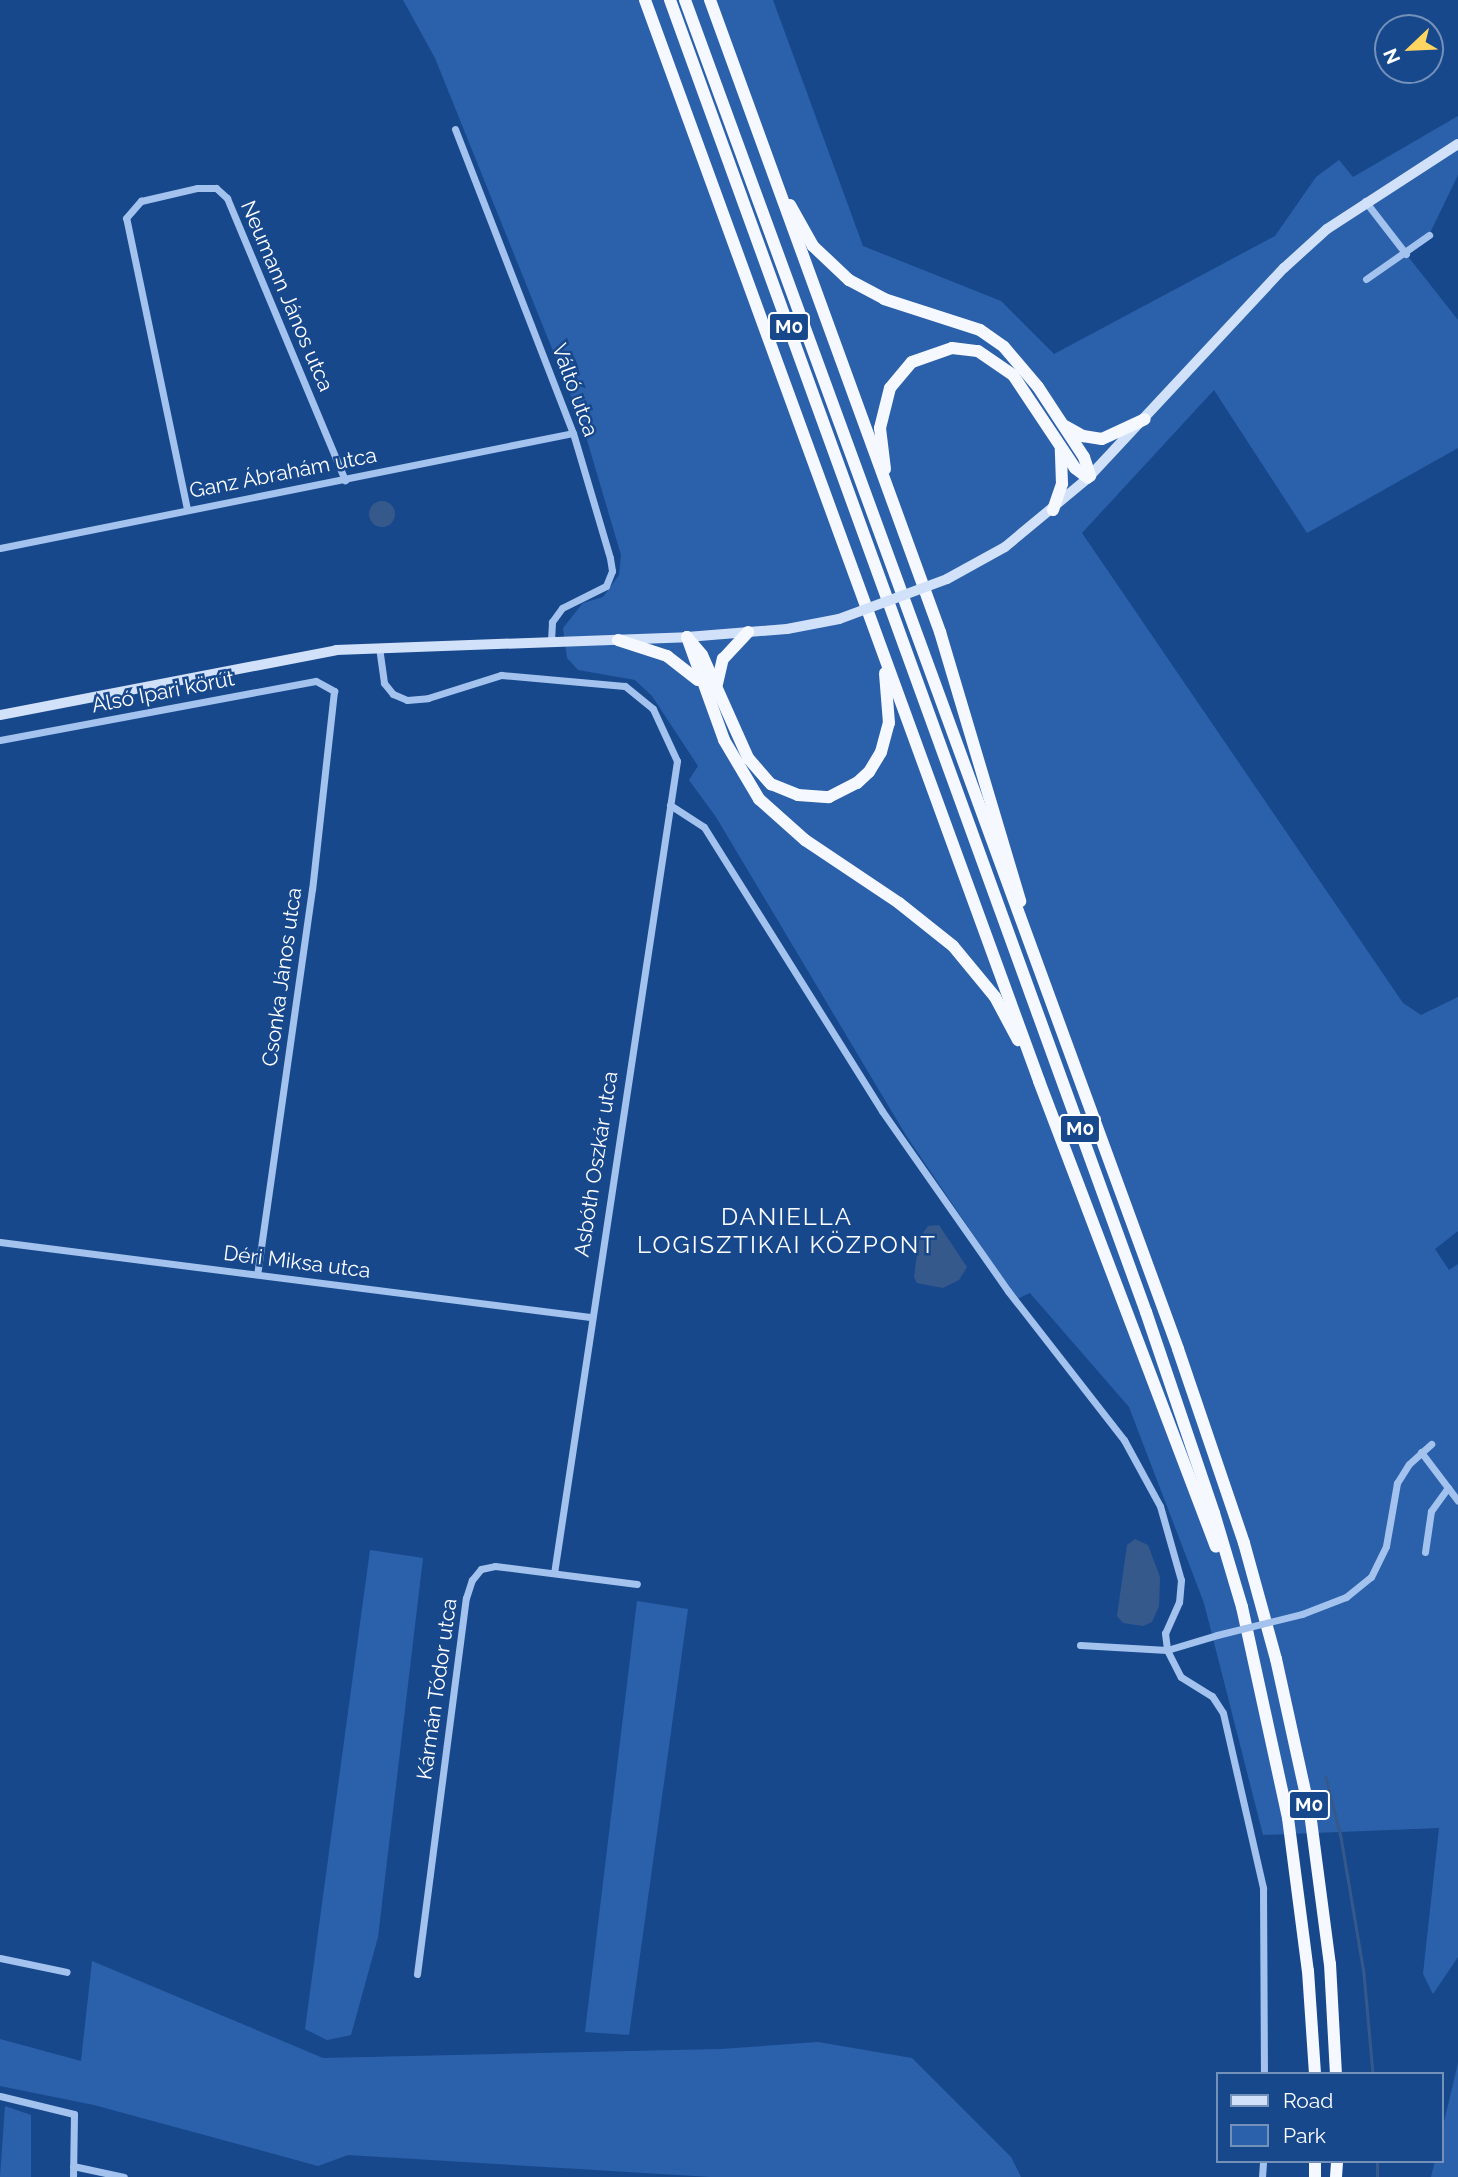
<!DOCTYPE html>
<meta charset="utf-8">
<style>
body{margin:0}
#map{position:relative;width:1458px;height:2177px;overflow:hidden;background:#18488c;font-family:Raleway,sans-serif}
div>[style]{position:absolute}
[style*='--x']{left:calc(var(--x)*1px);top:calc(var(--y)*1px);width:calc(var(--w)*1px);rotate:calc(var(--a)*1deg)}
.green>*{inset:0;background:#2b61ab}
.water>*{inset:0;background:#36598b}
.round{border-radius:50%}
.stream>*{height:2.5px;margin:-1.25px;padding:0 1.25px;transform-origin:1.25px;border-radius:1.25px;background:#36598b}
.minor>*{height:7px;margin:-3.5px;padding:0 3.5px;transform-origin:3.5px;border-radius:3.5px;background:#a3c3ee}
.secondary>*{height:10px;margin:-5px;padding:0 5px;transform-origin:5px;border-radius:5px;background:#d1e1fa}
.trunk>*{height:12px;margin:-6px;padding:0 6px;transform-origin:6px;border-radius:6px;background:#f5f8ff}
.minor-bridge>*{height:7px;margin:-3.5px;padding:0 3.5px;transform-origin:3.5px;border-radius:3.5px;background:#a3c3ee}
.secondary-bridge>*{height:10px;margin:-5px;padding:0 5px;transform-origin:5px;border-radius:5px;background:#d1e1fa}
span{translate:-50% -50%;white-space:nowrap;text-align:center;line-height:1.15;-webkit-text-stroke:5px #18488c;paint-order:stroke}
.shield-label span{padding:2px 5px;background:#18488c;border:2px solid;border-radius:5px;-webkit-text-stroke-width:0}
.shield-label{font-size:19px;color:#fff;font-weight:700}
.street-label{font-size:21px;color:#fff}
.quarter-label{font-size:24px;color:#fff;letter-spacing:2px}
.legend{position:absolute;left:1216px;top:2072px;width:228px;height:91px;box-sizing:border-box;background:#18488c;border:2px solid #7491ba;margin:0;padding:9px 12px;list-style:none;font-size:21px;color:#fff}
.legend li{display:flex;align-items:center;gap:14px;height:35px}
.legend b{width:35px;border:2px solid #7491ba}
.north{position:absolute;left:1374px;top:14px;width:70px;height:70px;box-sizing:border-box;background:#18488c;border:2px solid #7491ba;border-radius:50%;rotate:247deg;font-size:19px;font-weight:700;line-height:28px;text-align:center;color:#fff}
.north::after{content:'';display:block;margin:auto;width:24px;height:32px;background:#ffd561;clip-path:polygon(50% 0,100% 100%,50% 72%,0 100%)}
</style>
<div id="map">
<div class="green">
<div style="clip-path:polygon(403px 0,773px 0,863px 246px,1001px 301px,1054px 354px,1275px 236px,1316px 177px,1339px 160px,1353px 177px,1458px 116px,1458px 175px,1429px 235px,1406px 254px,1458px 320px,1458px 448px,1307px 533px,1214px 390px,1082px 533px,1403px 1003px,1421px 1015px,1458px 997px,1458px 1231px,1435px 1249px,1449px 1270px,1458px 1264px,1458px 1957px,1433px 1994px,1423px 1974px,1439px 1828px,1263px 1835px,1204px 1603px,1129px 1407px,1030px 1293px,1017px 1299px,907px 1137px,716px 817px,689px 780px,698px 766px,652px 696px,635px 680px,578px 670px,567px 658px,563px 628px,583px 603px,603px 597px,619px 575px,621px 555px,582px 423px,435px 58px)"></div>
<div style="clip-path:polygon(370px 1550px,423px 1558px,378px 1937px,351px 2035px,327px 2040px,305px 2029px)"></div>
<div style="clip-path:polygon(637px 1601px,688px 1609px,629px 2035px,585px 2032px)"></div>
<div style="clip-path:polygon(92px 1961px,323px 2058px,721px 2049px,818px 2042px,912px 2058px,1011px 2157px,1021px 2177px,711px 2177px,348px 2155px,318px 2166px,94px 2105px,0 2086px,0 2039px,81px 2061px)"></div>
<div style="clip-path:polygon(1458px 2063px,1458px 2177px,1431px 2177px,1435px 2161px,1442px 2161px,1442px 2130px)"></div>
<div style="clip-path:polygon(5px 2106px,31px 2115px,31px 2177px,0 2177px)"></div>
</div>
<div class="water">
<div class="round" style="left:369px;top:501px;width:26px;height:26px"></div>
<div style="clip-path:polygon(939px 1225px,967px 1267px,959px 1280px,943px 1288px,917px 1283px,914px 1277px,919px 1239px,928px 1226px)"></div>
<div style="clip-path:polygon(1135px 1539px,1148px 1545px,1160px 1577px,1159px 1606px,1152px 1622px,1143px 1626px,1123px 1623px,1117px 1616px,1127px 1545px)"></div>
</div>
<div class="stream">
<div style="--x:1326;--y:1777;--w:62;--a:76"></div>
<div style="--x:1341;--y:1837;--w:138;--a:80.4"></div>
<div style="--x:1364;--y:1973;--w:101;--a:84.9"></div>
<div style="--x:1377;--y:2177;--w:16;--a:-90"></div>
</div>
<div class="minor">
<div style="--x:455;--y:129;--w:326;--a:68.8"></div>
<div style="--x:573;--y:433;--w:130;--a:73.5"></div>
<div style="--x:610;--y:558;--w:13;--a:81"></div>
<div style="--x:612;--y:571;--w:16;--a:112"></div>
<div style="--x:606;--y:586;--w:49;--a:153.4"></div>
<div style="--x:562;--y:608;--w:17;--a:126"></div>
<div style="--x:552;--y:622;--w:20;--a:93"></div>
<div style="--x:1365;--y:201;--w:67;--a:52.3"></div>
<div style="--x:1366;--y:279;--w:77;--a:-34.9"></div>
<div style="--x:187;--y:509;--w:297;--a:-101.8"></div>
<div style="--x:126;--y:218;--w:23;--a:-49"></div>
<div style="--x:141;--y:201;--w:57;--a:-13.1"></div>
<div style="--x:197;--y:188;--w:19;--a:0"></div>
<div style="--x:216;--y:188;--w:15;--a:42"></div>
<div style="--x:227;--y:198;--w:306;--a:67.3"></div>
<div style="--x:0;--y:548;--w:584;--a:-11.35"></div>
<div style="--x:379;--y:647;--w:36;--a:82"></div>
<div style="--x:384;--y:683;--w:14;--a:51"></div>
<div style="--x:393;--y:694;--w:15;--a:23"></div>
<div style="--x:407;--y:700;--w:21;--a:-5"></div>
<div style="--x:428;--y:698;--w:77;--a:-17.5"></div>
<div style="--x:501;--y:675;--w:124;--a:5.1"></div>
<div style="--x:625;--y:686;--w:36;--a:39"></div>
<div style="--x:653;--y:709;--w:57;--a:65.2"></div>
<div style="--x:677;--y:761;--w:821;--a:98.61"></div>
<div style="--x:0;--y:740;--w:321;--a:-10.6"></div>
<div style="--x:316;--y:681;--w:21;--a:29"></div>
<div style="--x:334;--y:691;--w:199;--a:96.3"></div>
<div style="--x:312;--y:889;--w:389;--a:98.1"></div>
<div style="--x:670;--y:805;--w:40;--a:32.9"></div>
<div style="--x:704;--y:827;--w:335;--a:57.9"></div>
<div style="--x:882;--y:1111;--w:220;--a:55"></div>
<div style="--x:1008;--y:1291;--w:189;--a:52.1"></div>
<div style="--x:1124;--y:1440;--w:75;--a:61.4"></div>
<div style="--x:1160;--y:1506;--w:77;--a:74.2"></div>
<div style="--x:1181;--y:1580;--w:22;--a:95"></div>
<div style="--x:1179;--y:1602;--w:34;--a:114"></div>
<div style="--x:1165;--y:1633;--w:17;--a:83"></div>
<div style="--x:1167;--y:1650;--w:30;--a:63"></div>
<div style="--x:1181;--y:1677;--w:36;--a:32"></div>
<div style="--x:1212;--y:1696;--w:20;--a:57"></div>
<div style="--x:1223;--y:1713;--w:180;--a:77.1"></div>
<div style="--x:1263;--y:1888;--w:186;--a:89.7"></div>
<div style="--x:0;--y:1242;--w:595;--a:7.24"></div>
<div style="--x:1421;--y:1452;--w:61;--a:52.9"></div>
<div style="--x:1425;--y:1552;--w:41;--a:-81.7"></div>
<div style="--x:1431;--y:1511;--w:29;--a:-54"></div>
<div style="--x:1302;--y:1614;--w:47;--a:-21.1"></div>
<div style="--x:1346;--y:1597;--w:32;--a:-39"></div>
<div style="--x:1371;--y:1577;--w:34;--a:-64"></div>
<div style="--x:1386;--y:1546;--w:64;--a:-80.1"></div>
<div style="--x:1397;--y:1483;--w:22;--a:-58"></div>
<div style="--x:1409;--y:1464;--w:30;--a:-42"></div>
<div style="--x:1080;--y:1645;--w:87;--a:3.3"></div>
<div style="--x:1167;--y:1650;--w:52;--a:-16.7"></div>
<div style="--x:0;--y:1958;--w:68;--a:11.8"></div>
<div style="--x:417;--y:1974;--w:379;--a:-82.6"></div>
<div style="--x:466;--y:1598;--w:19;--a:-72"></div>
<div style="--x:472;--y:1580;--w:14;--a:-51"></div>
<div style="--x:481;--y:1569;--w:14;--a:-12"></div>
<div style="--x:495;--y:1566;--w:143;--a:7.2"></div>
<div style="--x:0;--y:2096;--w:76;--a:13.7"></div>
<div style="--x:74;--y:2114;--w:63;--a:90.9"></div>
<div style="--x:73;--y:2166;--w:52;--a:12.2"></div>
<div style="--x:1262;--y:2177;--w:16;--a:-86"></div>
</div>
<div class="secondary">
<div style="--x:947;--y:579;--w:66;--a:-28.9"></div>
<div style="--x:1005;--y:547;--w:107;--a:-39.7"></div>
<div style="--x:1087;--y:479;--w:289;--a:-47"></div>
<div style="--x:1284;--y:268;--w:58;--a:-42.2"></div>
<div style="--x:1327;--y:229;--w:156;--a:-33"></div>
<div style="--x:0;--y:715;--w:342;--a:-10.9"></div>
<div style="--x:336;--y:650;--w:351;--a:-2.1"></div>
<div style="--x:687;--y:637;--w:100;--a:-4.6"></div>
<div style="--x:787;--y:629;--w:53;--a:-10.9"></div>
</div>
<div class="trunk">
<div style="--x:645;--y:0;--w:1151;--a:69.97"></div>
<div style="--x:1039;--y:1081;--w:498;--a:69.2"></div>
<div style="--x:670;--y:0;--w:1396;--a:70.06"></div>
<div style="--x:1146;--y:1312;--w:212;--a:71.3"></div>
<div style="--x:1214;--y:1513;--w:98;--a:73.4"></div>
<div style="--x:1242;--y:1607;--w:216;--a:77.7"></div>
<div style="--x:1288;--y:1818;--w:154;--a:82.6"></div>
<div style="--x:1308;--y:1971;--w:103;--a:86.1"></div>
<div style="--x:685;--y:0;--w:1436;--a:69.92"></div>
<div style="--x:1178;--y:1349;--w:205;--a:71.2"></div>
<div style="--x:1244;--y:1543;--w:120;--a:74.6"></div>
<div style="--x:1276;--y:1659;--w:158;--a:77.6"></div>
<div style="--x:1310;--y:1813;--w:152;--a:82.5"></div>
<div style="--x:1330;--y:1964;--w:110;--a:86.9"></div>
<div style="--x:710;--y:0;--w:673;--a:70"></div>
<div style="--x:940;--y:632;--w:281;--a:73.4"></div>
<div style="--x:790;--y:205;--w:47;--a:60.7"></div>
<div style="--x:813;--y:246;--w:50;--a:43.4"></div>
<div style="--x:849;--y:280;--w:40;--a:28"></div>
<div style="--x:884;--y:299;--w:101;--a:17.9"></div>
<div style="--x:980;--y:330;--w:29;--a:35"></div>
<div style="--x:1004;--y:347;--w:52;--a:49.6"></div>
<div style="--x:1038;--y:387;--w:84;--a:56.7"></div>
<div style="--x:1084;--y:457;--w:20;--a:72"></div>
<div style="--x:1065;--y:426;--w:21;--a:29"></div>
<div style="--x:1083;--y:436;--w:19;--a:9"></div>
<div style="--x:1102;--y:439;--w:47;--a:-24.9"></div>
<div style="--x:885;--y:469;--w:41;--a:-97"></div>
<div style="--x:880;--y:428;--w:41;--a:-76"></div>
<div style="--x:890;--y:388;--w:34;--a:-50"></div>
<div style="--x:912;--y:362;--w:42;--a:-19.3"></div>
<div style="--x:952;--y:348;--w:26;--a:7"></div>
<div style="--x:978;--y:351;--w:42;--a:34.4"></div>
<div style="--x:1013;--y:375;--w:112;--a:56.3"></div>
<div style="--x:1075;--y:468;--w:16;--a:38"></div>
<div style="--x:1053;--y:510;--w:28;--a:-71"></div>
<div style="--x:1062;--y:484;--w:35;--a:-92"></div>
<div style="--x:687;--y:637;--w:109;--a:70.2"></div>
<div style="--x:724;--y:740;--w:69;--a:59.3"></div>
<div style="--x:759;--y:799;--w:62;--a:41.7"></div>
<div style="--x:805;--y:840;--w:113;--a:33.8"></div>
<div style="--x:899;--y:903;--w:69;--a:38.5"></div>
<div style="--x:953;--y:946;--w:66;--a:50.5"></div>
<div style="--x:995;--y:997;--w:49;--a:61.9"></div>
<div style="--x:687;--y:637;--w:23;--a:50"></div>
<div style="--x:702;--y:655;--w:113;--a:65.9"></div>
<div style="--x:748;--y:758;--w:35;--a:49"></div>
<div style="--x:771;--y:784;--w:29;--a:22"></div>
<div style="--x:798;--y:795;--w:31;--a:4"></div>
<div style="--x:829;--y:797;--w:31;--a:-27"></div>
<div style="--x:857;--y:783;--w:16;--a:-43"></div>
<div style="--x:869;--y:772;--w:23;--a:-59"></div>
<div style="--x:881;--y:752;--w:30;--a:-75"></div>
<div style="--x:889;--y:723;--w:50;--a:-94.6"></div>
<div style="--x:618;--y:640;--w:52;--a:18.1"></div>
<div style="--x:667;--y:656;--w:39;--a:38"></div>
<div style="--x:717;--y:684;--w:26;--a:-77"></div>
<div style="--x:723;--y:659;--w:37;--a:-47"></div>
<div style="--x:1315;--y:2177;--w:16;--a:-90"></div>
<div style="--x:1336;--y:2177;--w:16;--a:-86"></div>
</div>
<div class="minor-bridge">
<div style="--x:1217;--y:1635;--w:88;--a:-13.9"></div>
</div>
<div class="secondary-bridge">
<div style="--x:839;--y:619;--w:115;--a:-20.3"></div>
</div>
<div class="shield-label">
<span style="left:789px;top:327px">M0</span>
<span style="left:1080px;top:1129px">M0</span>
<span style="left:1309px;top:1805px">M0</span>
</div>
<div class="street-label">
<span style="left:287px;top:296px;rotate:67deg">Neumann János utca</span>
<span style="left:575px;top:390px;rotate:70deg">Váltó utca</span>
<span style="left:283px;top:473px;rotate:-11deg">Ganz Ábrahám utca</span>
<span style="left:163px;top:692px;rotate:-11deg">Alsó Ipari körút</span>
<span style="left:282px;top:977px;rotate:-82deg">Csonka János utca</span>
<span style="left:596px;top:1164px;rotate:-81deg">Asbóth Oszkár utca</span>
<span style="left:297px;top:1262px;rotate:7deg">Déri Miksa utca</span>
<span style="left:437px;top:1689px;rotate:-82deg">Kármán Tódor utca</span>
</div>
<div class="quarter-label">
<span style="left:787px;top:1231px">DANIELLA<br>LOGISZTIKAI KÖZPONT</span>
</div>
<ul class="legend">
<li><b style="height:9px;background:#d1e1fa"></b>Road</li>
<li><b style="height:19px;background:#2b61ab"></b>Park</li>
</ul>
<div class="north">N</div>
</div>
